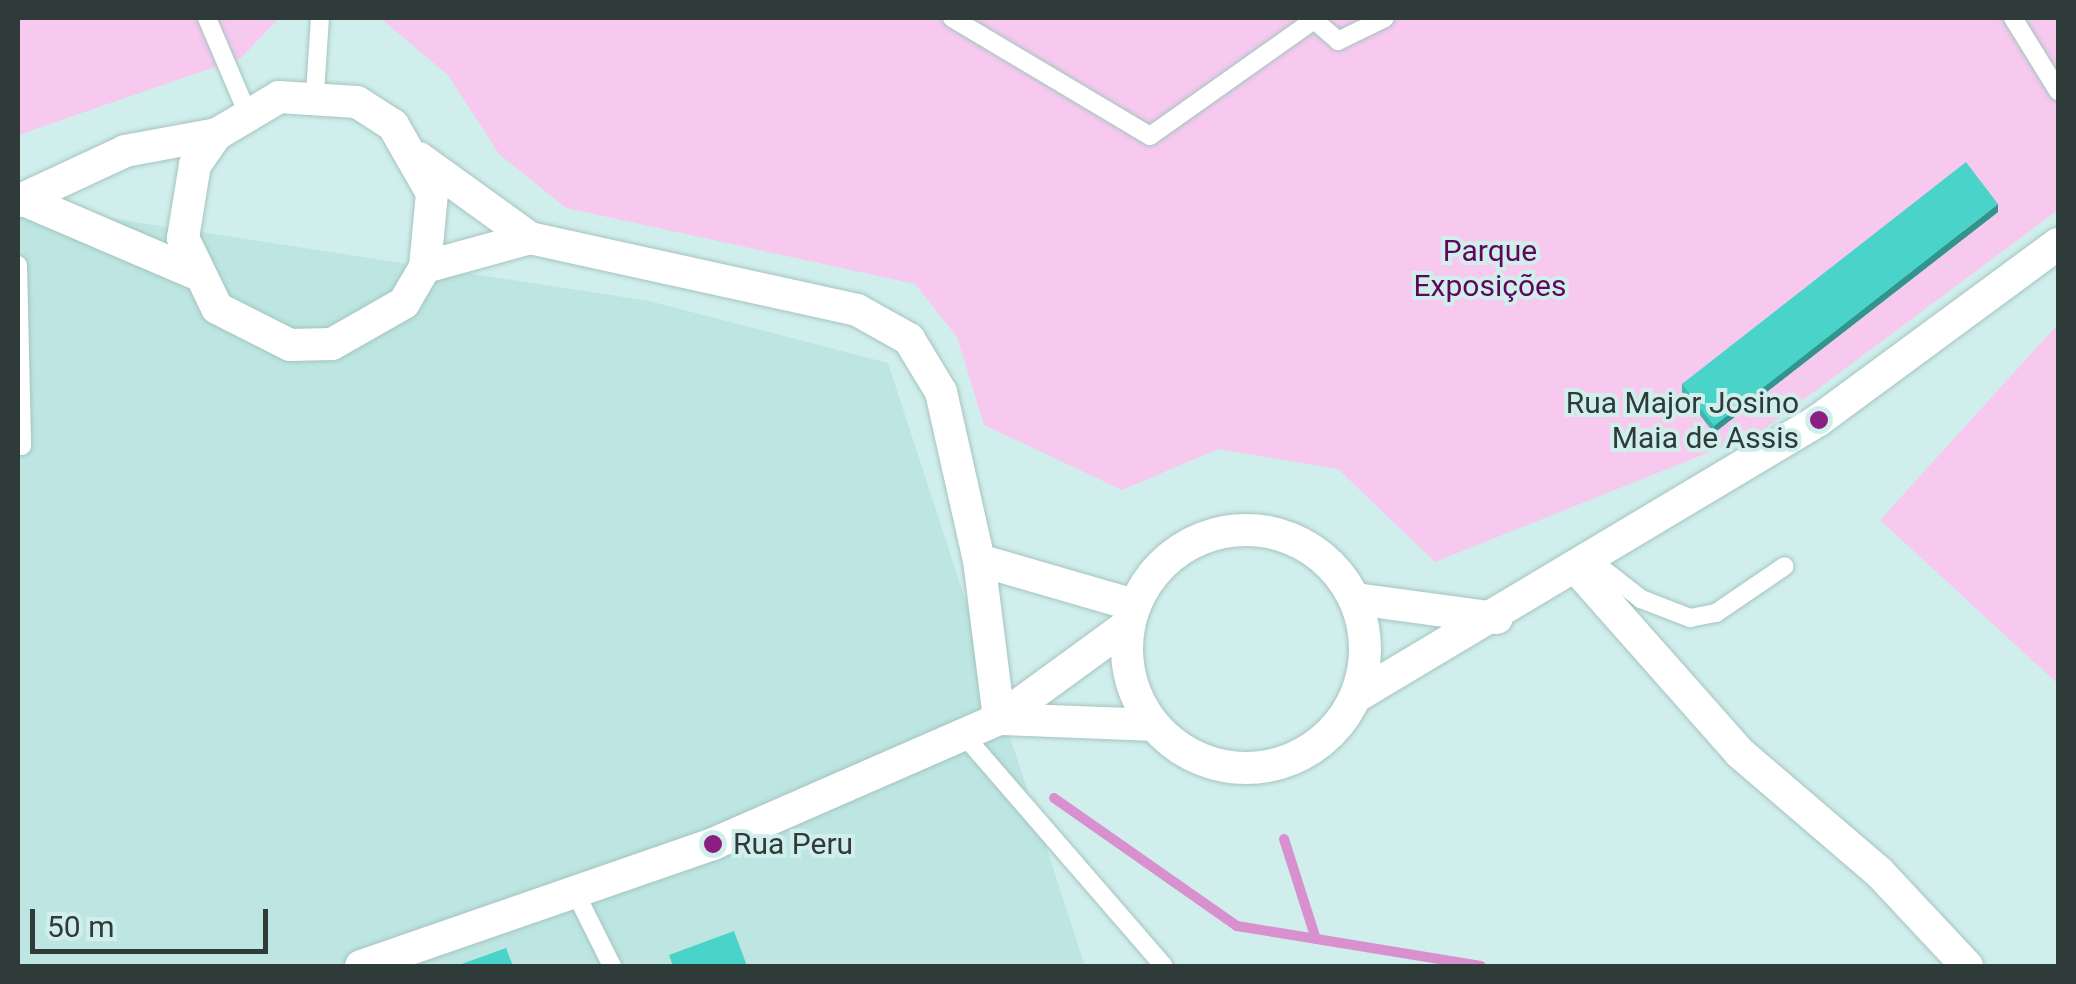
<!DOCTYPE html>
<meta charset="utf-8">
<style>
body{margin:0}
#map{position:relative;width:2076px;height:984px;overflow:hidden;background:#d0efec;font-family:Roboto,sans-serif}
div>[style]{position:absolute}
[style*='--x']{left:calc(var(--x)*1px);top:calc(var(--y)*1px);width:calc(var(--w)*1px);rotate:calc(var(--a)*1deg)}
.built>*{inset:0;background:#bde6e2}
.green>*{inset:0;background:#f7c9ef}
.stream>*{height:10px;margin:-5px;padding:0 5px;transform-origin:5px;border-radius:5px;background:#d990ce}
.roads{filter:drop-shadow(0 0 2px #a5c4c1) drop-shadow(0 0 2px #a5c4c1)}
.service>*{height:18px;margin:-9px;padding:0 9px;transform-origin:9px;border-radius:9px;background:#fff}
.minor>*{height:32px;margin:-16px;padding:0 16px;transform-origin:16px;border-radius:16px;background:#fff}
.minor>.ring{margin:-16px;padding:0;box-sizing:content-box;background:none;border:32px solid #fff;border-radius:50%}
.wall>*{inset:0;background:#3fb5ad}
.shaded-wall>*{inset:0;background:#33948d}
.building>*{inset:0;background:#49d3c9}
.dots>*{width:28px;height:28px;translate:-50% -50%;box-sizing:border-box;border:5px solid #d0efec;border-radius:50%}
span{translate:-50% -50%;white-space:nowrap;text-align:center;line-height:1.15;-webkit-text-stroke:8px #d0efec;paint-order:stroke}
.park-label{font-size:30px;color:#61075a}
.poi-label{font-size:30px;color:#2e3b39}
.right{translate:-100% -50%;text-align:right}
.left{translate:0 -50%;text-align:left}
.frame{position:absolute;inset:0;border:20px solid #2e3b39;pointer-events:none}
.scale{position:absolute;left:30px;top:909px;width:238px;height:45px;box-sizing:border-box;border:5px solid #2e3b39;border-top:0;padding-left:12px;font-size:30px;line-height:35px;white-space:nowrap;color:#2e3b39;-webkit-text-stroke:8px #d0efec;paint-order:stroke}
</style>
<div id="map">
<div class="built">
<div style="clip-path:polygon(18px 204px,649px 301px,888px 363px,1085px 966px,18px 966px)"></div>
</div>
<div class="green">
<div style="clip-path:polygon(18px 18px,279px 18px,241px 58px,18px 135px)"></div>
<div style="clip-path:polygon(380px 18px,2058px 18px,2058px 210px,1760px 432px,1435px 562px,1338px 469px,1218px 449px,1122px 490px,984px 425px,957px 337px,915px 284px,566px 208px,499px 154px,448px 75px)"></div>
<div style="clip-path:polygon(2058px 324px,2058px 684px,1880px 520px)"></div>
</div>
<div class="stream">
<div style="--x:1054;--y:798;--w:223;--a:35"></div>
<div style="--x:1237;--y:926;--w:247;--a:9.3"></div>
<div style="--x:1284;--y:839;--w:105;--a:72.3"></div>
</div>
<div class="roads">
<div class="service">
<div style="--x:207;--y:18;--w:100;--a:67"></div>
<div style="--x:952;--y:18;--w:230;--a:30.8"></div>
<div style="--x:1150;--y:136;--w:201;--a:-35.3"></div>
<div style="--x:1312;--y:18;--w:35;--a:41"></div>
<div style="--x:1338;--y:41;--w:52;--a:-26.1"></div>
<div style="--x:2013;--y:18;--w:86;--a:58.3"></div>
<div style="--x:315;--y:93;--w:75;--a:-86.2"></div>
<div style="--x:18;--y:265;--w:181;--a:88.7"></div>
<div style="--x:1594;--y:562;--w:60;--a:38.2"></div>
<div style="--x:1641;--y:599;--w:53;--a:21.2"></div>
<div style="--x:1690;--y:618;--w:26;--a:-11"></div>
<div style="--x:1716;--y:613;--w:83;--a:-34.3"></div>
<div style="--x:962;--y:733;--w:308;--a:49.1"></div>
<div style="--x:575;--y:892;--w:83;--a:63.4"></div>
</div>
<div class="minor">
<div style="--x:419;--y:158;--w:137;--a:35.8"></div>
<div style="--x:530;--y:238;--w:335;--a:12.4"></div>
<div style="--x:857;--y:310;--w:60;--a:29.1"></div>
<div style="--x:909;--y:339;--w:62;--a:58.9"></div>
<div style="--x:941;--y:392;--w:172;--a:77.3"></div>
<div style="--x:979;--y:560;--w:160;--a:82.8"></div>
<div style="--x:24;--y:200;--w:185;--a:23.2"></div>
<div style="--x:18;--y:201;--w:118;--a:-25"></div>
<div style="--x:125;--y:151;--w:94;--a:-10.5"></div>
<div style="--x:217;--y:134;--w:72;--a:-30.8"></div>
<div style="--x:279;--y:97;--w:78;--a:3.7"></div>
<div style="--x:357;--y:102;--w:43;--a:32.6"></div>
<div style="--x:393;--y:125;--w:78;--a:60.2"></div>
<div style="--x:432;--y:193;--w:74;--a:95.4"></div>
<div style="--x:425;--y:267;--w:42;--a:120.3"></div>
<div style="--x:404;--y:303;--w:83;--a:150.3"></div>
<div style="--x:332;--y:344;--w:42;--a:178.6"></div>
<div style="--x:290;--y:345;--w:82;--a:-153.1"></div>
<div style="--x:217;--y:308;--w:78;--a:-115.9"></div>
<div style="--x:183;--y:238;--w:74;--a:-80.7"></div>
<div style="--x:195;--y:165;--w:38;--a:-55"></div>
<div style="--x:425;--y:267;--w:109;--a:-15.4"></div>
<div class="ring" style="left:1127px;top:530px;width:206px;height:206px"></div>
<div style="--x:979;--y:560;--w:161;--a:16.2"></div>
<div style="--x:1579;--y:571;--w:243;--a:48.5"></div>
<div style="--x:1740;--y:753;--w:183;--a:40.6"></div>
<div style="--x:1879;--y:872;--w:129;--a:46.9"></div>
<div style="--x:1356;--y:599;--w:142;--a:7.7"></div>
<div style="--x:1357;--y:696;--w:538;--a:-30.85"></div>
<div style="--x:1819;--y:420;--w:297;--a:-36.4"></div>
<div style="--x:999;--y:719;--w:154;--a:2.2"></div>
<div style="--x:361;--y:966;--w:373;--a:-19.1"></div>
<div style="--x:713;--y:844;--w:312;--a:-23.6"></div>
<div style="--x:999;--y:719;--w:160;--a:-36.1"></div>
</div>
</div>
<div class="wall">
<div style="clip-path:polygon(1998px 212px,1714px 433px,1682px 392px,1682px 384px)"></div>
</div>
<div class="shaded-wall">
<div style="clip-path:polygon(1998px 204px,1998px 212px,1714px 433px,1714px 426px)"></div>
</div>
<div class="building">
<div style="clip-path:polygon(1966px 162px,1998px 204px,1714px 426px,1682px 384px)"></div>
<div style="clip-path:polygon(734px 931px,747px 966px,673px 966px,669px 955px)"></div>
<div style="clip-path:polygon(506px 948px,513px 966px,456px 966px)"></div>
</div>
<div class="dots">
<div style="left:1819px;top:420px;background:#8c1e82"></div>
<div style="left:713px;top:844px;background:#8c1e82"></div>
</div>
<div class="park-label">
<span style="left:1490px;top:268px">Parque<br>Exposições</span>
</div>
<div class="poi-label">
<span class="right" style="left:1799px;top:420px">Rua Major Josino<br>Maia de Assis</span>
<span class="left" style="left:733px;top:844px">Rua Peru</span>
</div>
<div class="frame"></div>
<div class="scale">50 m</div>
</div>
